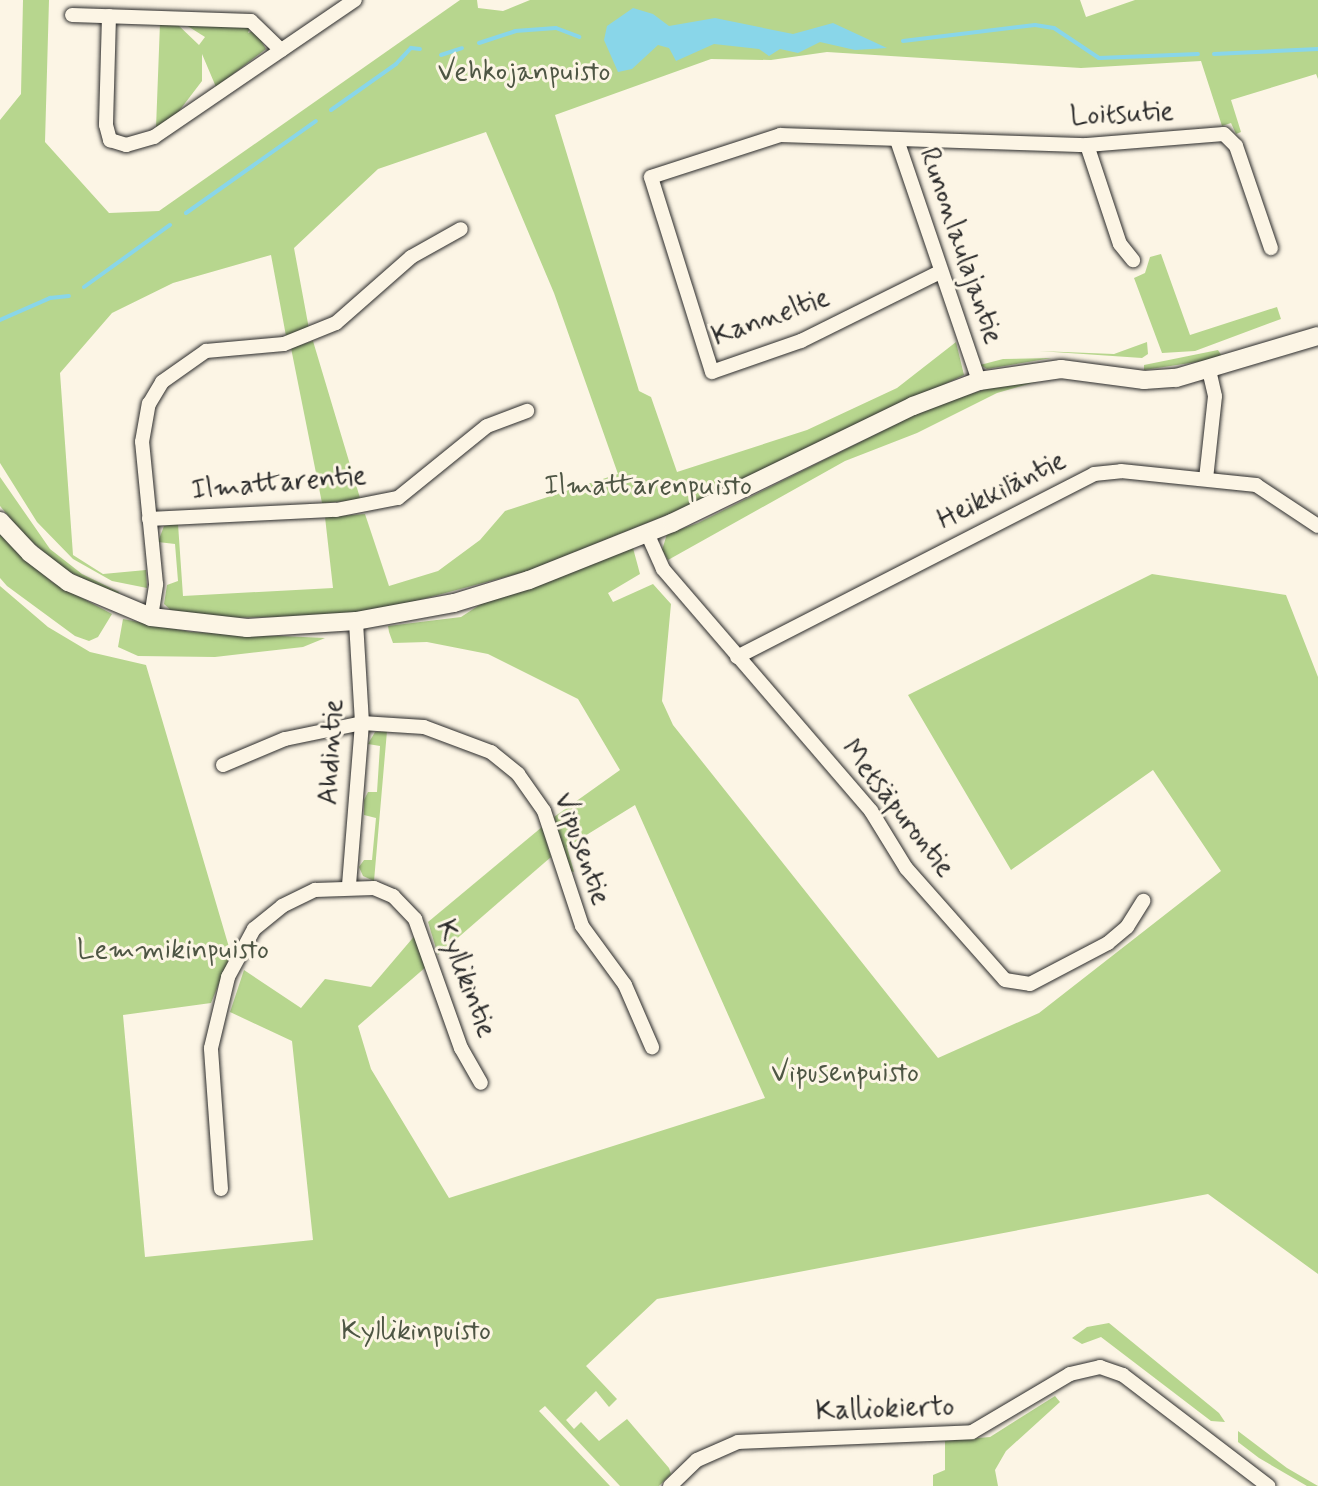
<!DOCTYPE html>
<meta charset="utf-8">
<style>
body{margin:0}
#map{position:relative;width:1318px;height:1486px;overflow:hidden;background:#fcf5e5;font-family:Mynerve,sans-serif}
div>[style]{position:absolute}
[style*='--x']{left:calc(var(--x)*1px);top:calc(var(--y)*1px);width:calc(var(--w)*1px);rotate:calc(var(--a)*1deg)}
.green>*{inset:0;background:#b7d68e}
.water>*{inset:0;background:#89d6e9}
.stream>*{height:4px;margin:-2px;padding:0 2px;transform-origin:2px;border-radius:2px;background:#89d6e9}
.roads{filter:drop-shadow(0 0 2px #2b2b2b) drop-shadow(0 0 2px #2b2b2b)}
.street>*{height:14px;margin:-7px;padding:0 7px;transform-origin:7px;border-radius:7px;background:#fcf5e5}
.secondary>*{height:18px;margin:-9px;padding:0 9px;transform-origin:9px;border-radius:9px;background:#fcf5e5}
span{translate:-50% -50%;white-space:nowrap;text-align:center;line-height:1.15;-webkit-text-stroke:6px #fcf5e5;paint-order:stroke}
.park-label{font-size:28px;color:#4e5644}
.street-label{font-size:28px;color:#2b2b2b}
</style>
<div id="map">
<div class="green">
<div style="clip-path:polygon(23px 0,49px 0,45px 142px,109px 213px,159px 211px,460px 0,477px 0,478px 8px,503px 11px,530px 0,1080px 0,1086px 17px,1135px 0,1318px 0,1318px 79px,1316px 74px,1231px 100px,1241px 132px,1236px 134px,1231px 123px,1222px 126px,1201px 61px,1081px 68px,827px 52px,771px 60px,711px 59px,555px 115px,639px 391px,651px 397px,677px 472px,807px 430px,897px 388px,956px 342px,964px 375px,684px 508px,528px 571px,408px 603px,335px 616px,217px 618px,173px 612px,164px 604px,167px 585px,178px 581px,175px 544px,158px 542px,164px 526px,178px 524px,183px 596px,333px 588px,325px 517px,365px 514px,389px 586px,438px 571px,480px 540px,505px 511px,618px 474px,554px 293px,486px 132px,378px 169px,294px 248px,309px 329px,286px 336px,271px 255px,173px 283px,112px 313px,60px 373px,73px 555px,103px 574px,146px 570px,147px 588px,112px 581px,73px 559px,37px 522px,0 463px,0 120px,21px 94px)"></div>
<div style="clip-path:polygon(160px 23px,177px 24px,199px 45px,205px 37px,186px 25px,250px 27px,248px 33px,255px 30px,266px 49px,216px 87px,202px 54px,202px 81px,176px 115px,156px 128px)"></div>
<div style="clip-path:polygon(1161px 254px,1190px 335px,1277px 307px,1281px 319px,1195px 351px,1162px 353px,1134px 278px,1145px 273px,1150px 257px)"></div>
<div style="clip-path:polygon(313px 341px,360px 498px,372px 496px,360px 500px,322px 503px,291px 348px)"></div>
<div style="clip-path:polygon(1147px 342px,1148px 354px,1142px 358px,1039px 351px,1114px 354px)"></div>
<div style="clip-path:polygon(1218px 350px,1223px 358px,1144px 370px,1144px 365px)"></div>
<div style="clip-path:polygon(1052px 358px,987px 369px,980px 365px,1003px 359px)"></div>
<div style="clip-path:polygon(1046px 379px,997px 393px,917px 433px,845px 461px,668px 560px,662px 550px,667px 534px,698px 523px,930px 407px,995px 386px)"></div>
<div style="clip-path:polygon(0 477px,50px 549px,82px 574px,119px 592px,117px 598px,63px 568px,25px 536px,0 506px)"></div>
<div style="clip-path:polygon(0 534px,52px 582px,112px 614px,98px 637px,89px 641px,75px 636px,7px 586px,0 578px)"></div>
<div style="clip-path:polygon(633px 548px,640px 574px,608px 593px,613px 602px,653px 584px,671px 604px,662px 701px,673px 725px,938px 1058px,1039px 1013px,1221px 871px,1153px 770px,1011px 870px,908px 695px,1152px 574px,1286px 595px,1318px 677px,1318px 1274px,1208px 1194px,657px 1299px,586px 1366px,617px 1399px,609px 1407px,596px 1391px,566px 1420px,574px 1429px,581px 1422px,599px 1441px,627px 1419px,669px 1468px,671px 1474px,659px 1486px,620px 1486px,545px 1406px,539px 1411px,610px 1486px,0 1486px,0 586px,48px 627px,90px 652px,146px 665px,231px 954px,211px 1003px,123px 1015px,145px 1257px,313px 1240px,292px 1041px,230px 1012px,244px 970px,301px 1008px,325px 979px,371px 987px,417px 933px,427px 966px,358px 1026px,371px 1069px,449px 1198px,765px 1098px,635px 805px,567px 847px,574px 872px,570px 871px,554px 817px,620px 770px,578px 699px,488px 654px,427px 642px,393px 643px,389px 632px,388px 626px,461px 617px,481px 604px)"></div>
<div style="clip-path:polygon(123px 619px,191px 632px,325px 638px,303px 647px,215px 657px,138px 656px,118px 647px)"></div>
<div style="clip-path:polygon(387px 731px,374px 881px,363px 876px,359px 867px,364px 860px,372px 860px,376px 818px,364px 815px,364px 800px,368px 792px,377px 792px,380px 746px,368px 744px,375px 732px)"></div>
<div style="clip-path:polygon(542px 827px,551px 857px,438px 955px,428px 922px)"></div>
<div style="clip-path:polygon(1109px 1323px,1219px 1413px,1225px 1422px,1211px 1421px,1101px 1337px,1082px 1344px,1072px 1338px,1087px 1327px)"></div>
<div style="clip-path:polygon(1055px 1396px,1060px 1402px,1006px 1451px,995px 1470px,998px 1486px,933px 1486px,933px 1475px,945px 1470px,945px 1441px,990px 1437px)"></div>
<div style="clip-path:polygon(1238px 1431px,1287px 1468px,1318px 1486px,1307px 1486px,1259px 1458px,1238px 1442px)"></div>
</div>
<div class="water">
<div style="clip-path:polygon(633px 8px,653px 14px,669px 26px,715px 18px,793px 34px,833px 23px,887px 48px,855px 50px,820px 42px,798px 53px,780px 49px,769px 56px,759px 49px,714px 44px,676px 61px,669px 48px,658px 45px,632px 69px,618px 72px,604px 40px,607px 26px)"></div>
</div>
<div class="stream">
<div style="--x:903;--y:41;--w:133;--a:-6.9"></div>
<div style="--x:1035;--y:25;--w:19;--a:9"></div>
<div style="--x:1054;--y:28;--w:54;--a:33.7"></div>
<div style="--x:1099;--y:58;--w:99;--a:-2.3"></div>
<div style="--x:479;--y:43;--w:38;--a:-18"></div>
<div style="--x:515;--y:31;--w:41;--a:-4.2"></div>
<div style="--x:556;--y:28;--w:25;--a:21"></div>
<div style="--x:1214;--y:54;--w:104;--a:-2.8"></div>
<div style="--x:441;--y:55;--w:22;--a:-18"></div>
<div style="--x:331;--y:110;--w:80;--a:-35.3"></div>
<div style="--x:396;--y:64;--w:22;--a:-47"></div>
<div style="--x:411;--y:48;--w:9;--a:6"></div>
<div style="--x:186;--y:213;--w:159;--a:-35.3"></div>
<div style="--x:84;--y:287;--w:106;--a:-35.8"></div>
<div style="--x:0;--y:320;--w:55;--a:-23.7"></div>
<div style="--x:50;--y:298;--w:19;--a:-6"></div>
</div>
<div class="roads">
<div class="street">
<div style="--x:72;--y:15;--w:179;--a:1.9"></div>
<div style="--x:251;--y:21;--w:42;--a:44"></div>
<div style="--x:109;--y:16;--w:109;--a:91.6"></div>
<div style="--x:106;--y:125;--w:16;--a:75"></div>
<div style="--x:110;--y:140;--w:17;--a:17"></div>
<div style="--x:126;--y:145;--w:29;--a:-16"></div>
<div style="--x:154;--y:137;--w:243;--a:-34.3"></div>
<div style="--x:897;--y:140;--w:255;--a:71.2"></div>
<div style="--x:1087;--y:145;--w:104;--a:71.6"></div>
<div style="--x:1120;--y:244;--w:21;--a:51"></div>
<div style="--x:940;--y:272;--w:155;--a:153.6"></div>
<div style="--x:801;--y:341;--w:94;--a:160.8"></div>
<div style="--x:712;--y:372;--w:204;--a:-107.4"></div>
<div style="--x:651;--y:177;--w:136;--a:-18"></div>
<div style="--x:780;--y:135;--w:307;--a:1.9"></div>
<div style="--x:1087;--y:145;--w:137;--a:-4.6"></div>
<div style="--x:1224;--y:134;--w:17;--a:45"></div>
<div style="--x:1236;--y:146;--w:108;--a:71.1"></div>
<div style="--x:1206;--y:479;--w:83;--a:-83.8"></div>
<div style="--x:1215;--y:396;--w:26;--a:-103"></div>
<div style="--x:149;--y:519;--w:187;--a:-2.8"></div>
<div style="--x:336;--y:510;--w:63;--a:-11"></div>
<div style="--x:398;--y:498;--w:114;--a:-39"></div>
<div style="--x:487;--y:426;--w:43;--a:-20.6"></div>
<div style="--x:647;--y:533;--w:39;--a:66"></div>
<div style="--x:663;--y:569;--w:319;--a:49.3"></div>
<div style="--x:871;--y:811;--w:67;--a:58.4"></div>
<div style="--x:906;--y:868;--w:149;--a:48.5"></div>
<div style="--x:1005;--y:980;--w:25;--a:9"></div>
<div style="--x:1030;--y:984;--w:88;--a:-27.7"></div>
<div style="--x:1108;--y:943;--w:25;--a:-40"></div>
<div style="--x:1127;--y:927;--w:31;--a:-58"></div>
<div style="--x:151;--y:617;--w:33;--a:-81"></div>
<div style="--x:156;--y:584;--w:143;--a:-95.6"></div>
<div style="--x:142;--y:442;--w:39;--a:-80"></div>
<div style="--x:149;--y:404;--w:26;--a:-59"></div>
<div style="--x:162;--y:382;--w:54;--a:-35.2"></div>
<div style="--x:206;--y:351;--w:78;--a:-5.1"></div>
<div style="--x:284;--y:344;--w:56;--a:-22"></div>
<div style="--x:336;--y:323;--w:100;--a:-41.3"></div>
<div style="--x:411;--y:257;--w:57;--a:-29.2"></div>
<div style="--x:737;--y:657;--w:401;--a:-27.1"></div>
<div style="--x:1094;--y:474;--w:27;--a:-6"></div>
<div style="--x:1121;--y:471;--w:136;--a:5.9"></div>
<div style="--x:1256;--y:485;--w:74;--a:33.5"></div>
<div style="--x:223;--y:765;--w:67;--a:-22.8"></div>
<div style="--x:285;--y:739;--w:79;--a:-11.7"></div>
<div style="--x:362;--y:723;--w:62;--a:3.7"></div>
<div style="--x:424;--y:727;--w:72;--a:20.5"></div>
<div style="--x:491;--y:752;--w:35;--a:39"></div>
<div style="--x:518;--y:774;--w:45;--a:54.9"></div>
<div style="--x:544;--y:811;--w:121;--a:71.7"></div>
<div style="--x:582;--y:926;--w:73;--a:53.9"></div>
<div style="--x:625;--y:985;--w:68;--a:66.5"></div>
<div style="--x:349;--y:885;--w:163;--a:-85.4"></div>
<div style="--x:362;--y:723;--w:102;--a:-93.4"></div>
<div style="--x:221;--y:1189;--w:141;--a:-94.1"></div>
<div style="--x:211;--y:1048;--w:73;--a:-76.5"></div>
<div style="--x:228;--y:977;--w:55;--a:-61.6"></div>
<div style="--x:254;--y:929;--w:36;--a:-39"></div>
<div style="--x:282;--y:906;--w:37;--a:-26"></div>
<div style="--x:315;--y:890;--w:59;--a:-1.9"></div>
<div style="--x:374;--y:888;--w:21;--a:23"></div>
<div style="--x:393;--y:896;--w:32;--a:46"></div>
<div style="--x:415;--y:919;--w:137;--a:70.4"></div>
<div style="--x:461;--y:1048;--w:40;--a:60.3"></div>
<div style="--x:670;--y:1486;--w:37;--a:-44"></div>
<div style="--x:697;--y:1460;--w:45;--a:-23.7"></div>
<div style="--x:738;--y:1442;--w:234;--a:-2.4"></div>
<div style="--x:972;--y:1432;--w:114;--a:-30.6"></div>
<div style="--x:1070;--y:1374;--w:31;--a:-13"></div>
<div style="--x:1100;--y:1367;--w:24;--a:19"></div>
<div style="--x:1123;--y:1375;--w:183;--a:37.4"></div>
</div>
<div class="secondary">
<div style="--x:0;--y:521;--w:44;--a:46.8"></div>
<div style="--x:30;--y:553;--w:48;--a:37.3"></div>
<div style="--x:68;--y:582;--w:90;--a:22.9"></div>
<div style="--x:151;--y:617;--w:97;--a:6.5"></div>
<div style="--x:247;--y:628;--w:109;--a:-3.7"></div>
<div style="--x:356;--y:621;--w:100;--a:-10.4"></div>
<div style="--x:454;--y:603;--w:78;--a:-17"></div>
<div style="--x:529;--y:580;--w:154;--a:-21.7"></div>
<div style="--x:672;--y:523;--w:268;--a:-25.9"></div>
<div style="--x:913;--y:406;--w:71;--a:-20.7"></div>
<div style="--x:979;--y:381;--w:83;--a:-8.3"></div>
<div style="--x:1061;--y:369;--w:84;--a:7.5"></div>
<div style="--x:1144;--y:380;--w:32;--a:-4"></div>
<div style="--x:1176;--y:378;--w:148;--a:-16.5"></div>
</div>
</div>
<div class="park-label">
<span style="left:524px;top:73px">Vehkojanpuisto</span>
<span style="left:648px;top:487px">Ilmattarenpuisto</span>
<span style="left:173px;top:951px">Lemmikinpuisto</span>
<span style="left:845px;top:1074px">Vipusenpuisto</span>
<span style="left:416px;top:1332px">Kyllikinpuisto</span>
</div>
<div class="street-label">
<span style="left:1122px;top:115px;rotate:-3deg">Loitsutie</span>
<span style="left:960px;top:246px;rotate:71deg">Runonlaulajantie</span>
<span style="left:771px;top:318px;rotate:-20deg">Kanneltie</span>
<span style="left:279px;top:484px;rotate:-5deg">Ilmattarentie</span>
<span style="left:1002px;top:491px;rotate:-27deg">Heikkiläntie</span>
<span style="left:332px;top:752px;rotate:-87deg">Ahdintie</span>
<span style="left:897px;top:809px;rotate:52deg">Metsäpurontie</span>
<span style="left:581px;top:849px;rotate:70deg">Vipusentie</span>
<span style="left:465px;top:979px;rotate:69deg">Kyllikintie</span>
<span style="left:885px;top:1410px;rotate:-2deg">Kalliokierto</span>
</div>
</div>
